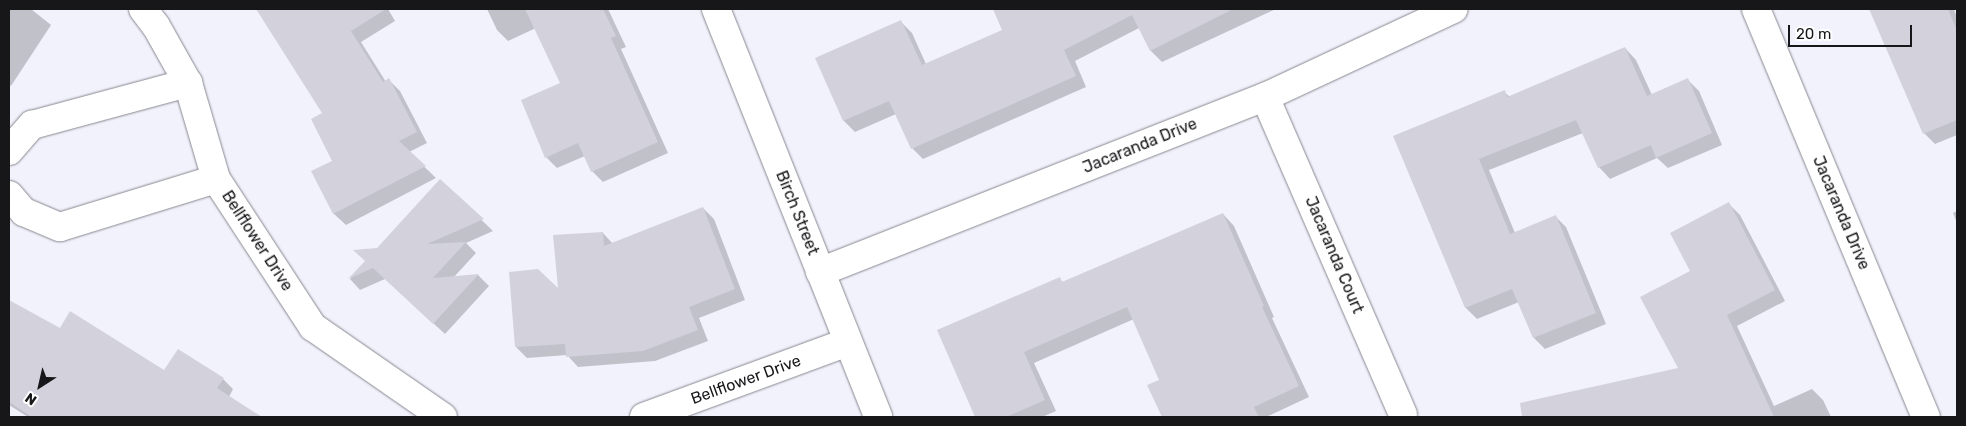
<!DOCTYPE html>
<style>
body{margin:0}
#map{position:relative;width:1966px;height:426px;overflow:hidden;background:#f2f2fc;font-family:Rubik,sans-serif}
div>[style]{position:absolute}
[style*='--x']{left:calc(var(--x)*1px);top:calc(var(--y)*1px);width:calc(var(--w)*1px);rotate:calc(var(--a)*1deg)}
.shadow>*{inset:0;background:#0003}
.building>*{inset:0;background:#d3d2dc}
.roads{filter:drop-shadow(0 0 1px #888790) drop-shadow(0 0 1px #888790)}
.minor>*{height:28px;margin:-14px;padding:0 14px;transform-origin:14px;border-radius:14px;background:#fff}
span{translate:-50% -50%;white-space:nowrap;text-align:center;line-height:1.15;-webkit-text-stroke:5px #fff;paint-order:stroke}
.street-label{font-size:16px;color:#17171a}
.frame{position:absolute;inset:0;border:10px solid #17171a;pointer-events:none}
.north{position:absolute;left:15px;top:361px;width:50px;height:50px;-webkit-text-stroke:4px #fff;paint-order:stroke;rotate:215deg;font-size:14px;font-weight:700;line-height:20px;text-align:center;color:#17171a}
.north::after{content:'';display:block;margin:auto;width:18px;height:22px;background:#17171a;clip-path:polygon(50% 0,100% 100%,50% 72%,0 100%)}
.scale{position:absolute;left:1788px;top:25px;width:124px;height:22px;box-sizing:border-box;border:2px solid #17171a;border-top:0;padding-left:6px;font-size:15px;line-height:18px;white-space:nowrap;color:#17171a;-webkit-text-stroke:4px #fff;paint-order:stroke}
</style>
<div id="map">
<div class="shadow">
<div style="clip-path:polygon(9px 9px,31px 9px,51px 25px,11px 86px,9px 84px)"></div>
<div style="clip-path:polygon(260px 9px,388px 9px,395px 21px,361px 42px,386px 82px,389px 80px,400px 91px,427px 143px,409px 152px,436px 178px,346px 225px,334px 214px,313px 172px,334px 161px,324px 113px)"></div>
<div style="clip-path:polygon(487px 9px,608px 9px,626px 47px,621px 49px,668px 153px,603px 182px,592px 171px,585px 156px,557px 168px,546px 157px,562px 83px,536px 28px,508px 41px,497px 30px)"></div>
<div style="clip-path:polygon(994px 9px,1276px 9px,1162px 62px,1151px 51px,1139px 28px,1075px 61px,1086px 87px,923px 159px,912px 148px,896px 114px,855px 132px,844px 121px,817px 59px,901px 22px,912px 33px,926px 64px,1004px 31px)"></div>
<div style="clip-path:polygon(1870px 9px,1954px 9px,1957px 18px,1957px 135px,1935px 144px,1924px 133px)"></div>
<div style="clip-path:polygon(1625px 48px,1636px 60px,1652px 95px,1688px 80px,1699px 91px,1722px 145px,1668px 168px,1657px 158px,1610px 179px,1599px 167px,1583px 133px,1489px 170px,1515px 233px,1555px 216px,1566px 227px,1606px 324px,1545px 349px,1534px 338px,1519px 302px,1477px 319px,1466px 308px,1394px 136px,1504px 92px,1510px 97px)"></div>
<div style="clip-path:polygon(441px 181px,493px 231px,466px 243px,476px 253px,454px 277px,478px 275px,489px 286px,445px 334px,385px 279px,360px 290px,350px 279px)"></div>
<div style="clip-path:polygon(1729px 204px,1740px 215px,1785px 301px,1737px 326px,1774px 406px,1812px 389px,1823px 400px,1831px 417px,1545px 417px,1541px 400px,1680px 369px,1692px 271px)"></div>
<div style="clip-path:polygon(703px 208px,714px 219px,745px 300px,699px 318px,708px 341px,655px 361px,578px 367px,567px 355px,527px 358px,516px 347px,603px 233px,613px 244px)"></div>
<div style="clip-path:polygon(1957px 211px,1957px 223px,1953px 213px)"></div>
<div style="clip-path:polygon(1223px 214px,1234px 226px,1274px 317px,1272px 318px,1309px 397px,1266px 417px,1163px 417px,1148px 386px,1161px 380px,1134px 319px,1034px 363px,1056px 411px,1042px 417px,976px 417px,939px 331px,1059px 279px,1063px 282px)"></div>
<div style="clip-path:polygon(9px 301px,60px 329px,164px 372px,223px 379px,233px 389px,229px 397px,255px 417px,28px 417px,9px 405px)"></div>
</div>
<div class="building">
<div style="clip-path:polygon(256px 9px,386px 9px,351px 31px,383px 82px,389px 78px,417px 132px,399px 141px,426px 166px,333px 214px,311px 171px,332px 161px,311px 119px,322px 113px)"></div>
<div style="clip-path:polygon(525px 9px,603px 9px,616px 36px,611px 38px,658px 142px,591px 172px,578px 143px,545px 158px,521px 100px,560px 83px)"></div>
<div style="clip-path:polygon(993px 9px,1233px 9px,1150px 51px,1132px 15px,1064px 50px,1076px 76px,911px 149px,889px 101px,843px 121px,815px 58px,901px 20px,922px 65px,1002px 30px)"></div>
<div style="clip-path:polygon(1869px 9px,1948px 9px,1957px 31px,1957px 120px,1923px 134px)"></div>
<div style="clip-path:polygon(1625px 47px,1647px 96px,1688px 78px,1712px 133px,1656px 158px,1651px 145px,1598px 168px,1576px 120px,1479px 159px,1510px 234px,1556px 215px,1596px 313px,1533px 338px,1512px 289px,1465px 308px,1393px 136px,1505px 90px,1507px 97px)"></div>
<div style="clip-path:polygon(440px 179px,484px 219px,427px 244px,466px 242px,433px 278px,479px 274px,433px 324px,373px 268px,348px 279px,365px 261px,353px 250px,377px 248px)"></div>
<div style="clip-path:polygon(1729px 202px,1775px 290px,1727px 315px,1774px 417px,1522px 417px,1520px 403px,1678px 368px,1640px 297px,1690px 271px,1670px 233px)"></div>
<div style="clip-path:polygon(703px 207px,735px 289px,689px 307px,698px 330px,643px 351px,566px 357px,565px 344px,515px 347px,509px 272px,538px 269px,558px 288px,553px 235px,603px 232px,604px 246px)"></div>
<div style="clip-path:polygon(1223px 213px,1264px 306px,1262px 307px,1299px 386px,1254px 407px,1259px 417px,1162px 417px,1147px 385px,1159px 380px,1127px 307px,1024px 352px,1045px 400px,1006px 417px,975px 417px,937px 330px,1060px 277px,1062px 282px)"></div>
<div style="clip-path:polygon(9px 300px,60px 328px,70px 311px,164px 370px,178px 349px,224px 378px,217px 388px,262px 417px,32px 417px,9px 402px)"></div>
</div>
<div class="roads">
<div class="minor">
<div style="--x:143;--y:9;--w:21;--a:53"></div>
<div style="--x:156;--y:26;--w:65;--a:60.7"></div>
<div style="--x:188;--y:83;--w:100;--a:73.7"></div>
<div style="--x:216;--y:179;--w:177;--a:56.8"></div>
<div style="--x:313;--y:327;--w:158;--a:34.7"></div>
<div style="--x:716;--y:9;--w:439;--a:68.3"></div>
<div style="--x:1756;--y:9;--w:442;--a:67.4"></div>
<div style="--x:1265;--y:97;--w:346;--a:66.5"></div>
<div style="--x:9;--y:151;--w:35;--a:-49"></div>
<div style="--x:32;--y:125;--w:162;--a:-15.1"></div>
<div style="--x:9;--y:195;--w:23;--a:49"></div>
<div style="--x:24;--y:212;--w:39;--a:23"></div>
<div style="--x:60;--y:227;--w:163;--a:-17.1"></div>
<div style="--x:820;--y:272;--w:478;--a:-21.5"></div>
<div style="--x:1265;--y:97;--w:208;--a:-25"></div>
<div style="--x:644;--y:417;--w:217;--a:-20.2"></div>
</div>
</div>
<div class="street-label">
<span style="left:1140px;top:146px;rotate:-22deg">Jacaranda Drive</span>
<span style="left:797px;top:213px;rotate:68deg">Birch Street</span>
<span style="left:1841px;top:213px;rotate:67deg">Jacaranda Drive</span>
<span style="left:257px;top:241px;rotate:57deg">Bellflower Drive</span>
<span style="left:1334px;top:255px;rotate:67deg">Jacaranda Court</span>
<span style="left:746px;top:380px;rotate:-20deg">Bellflower Drive</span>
</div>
<div class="frame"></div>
<div class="north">N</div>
<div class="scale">20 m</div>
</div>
